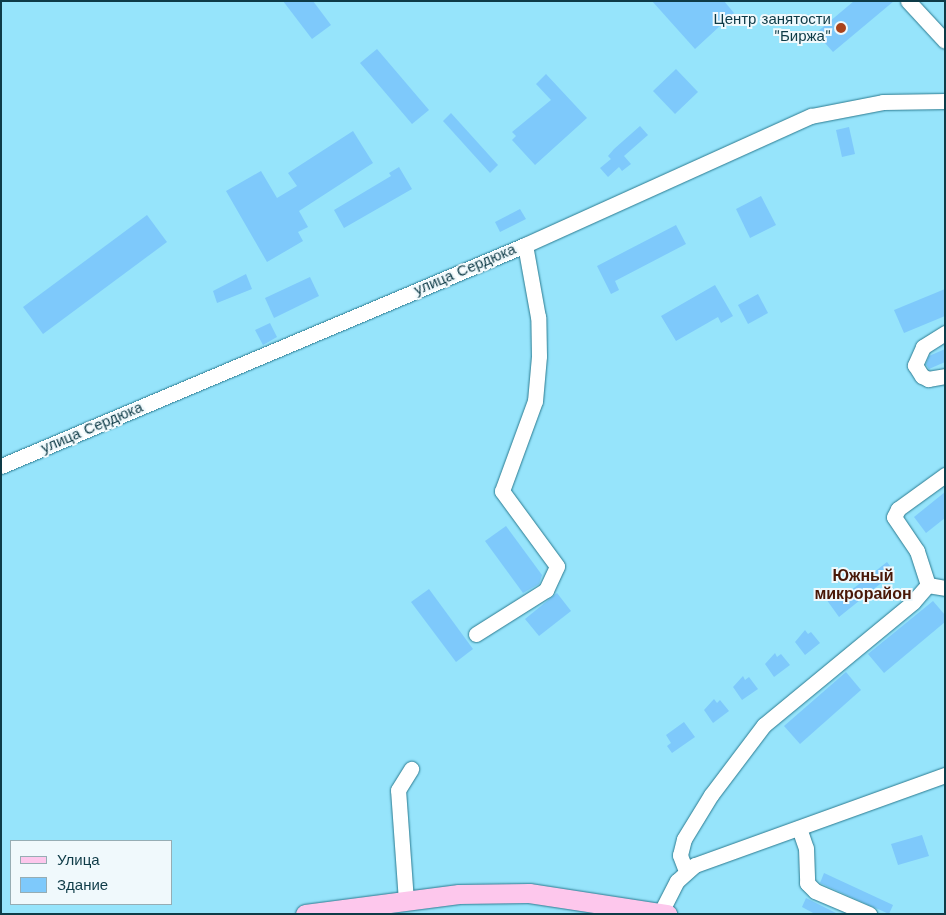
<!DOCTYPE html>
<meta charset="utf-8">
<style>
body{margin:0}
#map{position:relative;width:946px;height:915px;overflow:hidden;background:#96e4fb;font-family:"Work Sans",sans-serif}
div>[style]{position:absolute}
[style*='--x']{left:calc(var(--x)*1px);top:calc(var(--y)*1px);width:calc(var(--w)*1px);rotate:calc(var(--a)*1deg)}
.building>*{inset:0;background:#7ec9fb}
.roads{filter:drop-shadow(0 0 1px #2a7a90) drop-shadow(0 0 1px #2a7a90)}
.minor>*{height:15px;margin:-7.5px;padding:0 7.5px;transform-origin:7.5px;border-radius:7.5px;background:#fff}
.major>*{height:19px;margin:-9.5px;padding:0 9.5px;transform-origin:9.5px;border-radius:9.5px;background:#fdc7ec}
.dots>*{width:14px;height:14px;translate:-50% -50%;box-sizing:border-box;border:2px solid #f0f9fc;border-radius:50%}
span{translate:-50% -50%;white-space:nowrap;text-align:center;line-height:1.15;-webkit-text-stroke:4px #f0f9fc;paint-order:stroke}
.poi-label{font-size:15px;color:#0e3b47}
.right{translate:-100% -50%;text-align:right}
.street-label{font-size:15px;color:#0e3b47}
.neighbourhood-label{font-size:16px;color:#491807;font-weight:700}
.frame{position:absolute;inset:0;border:2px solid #0e3b47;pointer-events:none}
.legend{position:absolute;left:10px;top:840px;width:162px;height:65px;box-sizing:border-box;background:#f0f9fc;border:1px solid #96adb4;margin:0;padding:6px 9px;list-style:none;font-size:15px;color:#0e3b47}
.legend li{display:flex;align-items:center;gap:10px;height:25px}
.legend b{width:25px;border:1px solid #96adb4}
</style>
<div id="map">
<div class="building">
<div style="clip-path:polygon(283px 1px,313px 1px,331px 25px,312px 39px)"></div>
<div style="clip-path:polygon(652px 1px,724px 1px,734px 13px,695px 49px)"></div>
<div style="clip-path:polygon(854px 1px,894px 1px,833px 52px,816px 33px)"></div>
<div style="clip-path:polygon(377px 49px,429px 110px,412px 124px,360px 63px)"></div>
<div style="clip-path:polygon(676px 69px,698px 92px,675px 114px,653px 91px)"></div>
<div style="clip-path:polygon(546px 74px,587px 118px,535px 165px,512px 140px,516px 136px,512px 132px,551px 100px,536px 84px)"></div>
<div style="clip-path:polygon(451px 113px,498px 165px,490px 173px,443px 121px)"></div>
<div style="clip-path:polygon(640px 126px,648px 135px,624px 156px,631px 164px,622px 171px,619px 167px,608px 177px,600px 168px,611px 159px,608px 156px,614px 149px)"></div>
<div style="clip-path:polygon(849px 127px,855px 154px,842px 157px,836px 130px)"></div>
<div style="clip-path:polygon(353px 131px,373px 163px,299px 211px,308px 227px,298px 232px,303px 241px,267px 262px,226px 191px,261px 171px,277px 198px,297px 186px,288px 173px)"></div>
<div style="clip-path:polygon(399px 167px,412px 189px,344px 228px,334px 210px,391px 176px,389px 173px)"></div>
<div style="clip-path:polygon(761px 196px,776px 225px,750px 238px,736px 209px)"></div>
<div style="clip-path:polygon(520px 209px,526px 219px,500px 232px,495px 222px)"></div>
<div style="clip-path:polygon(147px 215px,167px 242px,43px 334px,23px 307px)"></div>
<div style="clip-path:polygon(676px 225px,686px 244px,615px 281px,619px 290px,611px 294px,597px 266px)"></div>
<div style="clip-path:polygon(246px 274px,252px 289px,217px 303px,213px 291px)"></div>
<div style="clip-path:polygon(310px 277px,319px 296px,274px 318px,265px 298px)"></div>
<div style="clip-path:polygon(715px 285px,733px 316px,721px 323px,718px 317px,676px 341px,661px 316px)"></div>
<div style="clip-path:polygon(945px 289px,945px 316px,904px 333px,894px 310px)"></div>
<div style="clip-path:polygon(758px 294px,768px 313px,748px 324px,738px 305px)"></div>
<div style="clip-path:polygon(270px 323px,277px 337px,263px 345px,255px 330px)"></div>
<div style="clip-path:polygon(945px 349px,945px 362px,929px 369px,926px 364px,929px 356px)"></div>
<div style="clip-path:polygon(945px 492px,945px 518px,926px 533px,914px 517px)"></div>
<div style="clip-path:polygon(506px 526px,542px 575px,539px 584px,523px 593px,485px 541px)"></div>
<div style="clip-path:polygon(887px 562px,895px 572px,839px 617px,826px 599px,834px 592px,840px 599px)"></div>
<div style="clip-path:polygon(429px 589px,473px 649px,456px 662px,411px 602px)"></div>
<div style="clip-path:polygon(557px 593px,571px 611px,539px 636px,525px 619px)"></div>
<div style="clip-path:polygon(933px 601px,945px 615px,945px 622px,884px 673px,868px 654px)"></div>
<div style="clip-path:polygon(805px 630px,808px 634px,811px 632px,820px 643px,805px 655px,795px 642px)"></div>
<div style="clip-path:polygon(775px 653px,777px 657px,781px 654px,790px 665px,774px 677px,765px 664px)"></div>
<div style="clip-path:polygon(846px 672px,861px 690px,800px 744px,784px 726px)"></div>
<div style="clip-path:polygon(743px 676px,745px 680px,749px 677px,758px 689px,742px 700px,733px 687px)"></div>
<div style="clip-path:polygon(714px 699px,717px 703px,720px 700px,729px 711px,713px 723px,704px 710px)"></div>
<div style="clip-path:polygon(684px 722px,695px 737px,672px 753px,667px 746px,671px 743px,666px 735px)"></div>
<div style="clip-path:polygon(922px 835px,929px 856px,898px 865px,891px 844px)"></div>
<div style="clip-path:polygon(824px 873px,893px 905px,889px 914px,820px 883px)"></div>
<div style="clip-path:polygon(806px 898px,838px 914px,815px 914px,802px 907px)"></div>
</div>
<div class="roads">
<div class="minor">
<div style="--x:908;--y:1;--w:54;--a:47.2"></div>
<div style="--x:945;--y:333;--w:26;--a:148"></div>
<div style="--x:923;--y:347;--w:20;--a:114"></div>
<div style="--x:915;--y:365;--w:13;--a:58"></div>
<div style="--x:922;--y:376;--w:7;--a:27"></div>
<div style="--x:928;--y:379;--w:17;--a:-10"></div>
<div style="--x:1;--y:466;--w:569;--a:-22.87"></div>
<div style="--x:525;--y:245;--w:314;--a:-24.3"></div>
<div style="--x:811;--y:116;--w:73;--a:-11"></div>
<div style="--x:883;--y:102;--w:62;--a:-0.9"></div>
<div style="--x:928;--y:585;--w:36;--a:-108"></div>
<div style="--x:917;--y:551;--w:41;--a:-124.1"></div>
<div style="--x:894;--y:517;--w:9;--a:-63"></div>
<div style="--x:898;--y:509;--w:58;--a:-35.9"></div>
<div style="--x:476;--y:634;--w:83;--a:-32.2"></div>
<div style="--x:546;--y:590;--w:26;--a:-65"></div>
<div style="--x:557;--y:566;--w:93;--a:-126.3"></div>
<div style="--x:502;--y:491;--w:96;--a:-69.9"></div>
<div style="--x:535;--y:401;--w:45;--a:-84.9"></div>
<div style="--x:539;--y:356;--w:39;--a:-91"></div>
<div style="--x:538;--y:317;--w:73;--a:-100.2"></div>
<div style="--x:799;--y:828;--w:21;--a:71"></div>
<div style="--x:806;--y:848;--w:35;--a:88"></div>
<div style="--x:807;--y:883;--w:11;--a:45"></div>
<div style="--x:815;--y:891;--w:59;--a:23.1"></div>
<div style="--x:686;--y:871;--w:17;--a:-111"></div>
<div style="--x:680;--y:855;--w:16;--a:-76"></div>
<div style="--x:684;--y:839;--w:52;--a:-58.5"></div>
<div style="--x:711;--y:795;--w:88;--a:-52.9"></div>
<div style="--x:764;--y:725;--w:193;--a:-39.5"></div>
<div style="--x:913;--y:602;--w:23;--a:-49"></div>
<div style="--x:928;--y:585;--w:17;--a:10"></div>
<div style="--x:406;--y:901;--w:111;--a:-94.1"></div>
<div style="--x:398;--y:790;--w:25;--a:-58"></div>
<div style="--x:661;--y:912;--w:35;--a:-63"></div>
<div style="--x:677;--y:881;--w:24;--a:-42"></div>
<div style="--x:695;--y:865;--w:266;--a:-19.8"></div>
</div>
<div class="major">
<div style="--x:305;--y:914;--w:155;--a:-7.4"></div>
<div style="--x:459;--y:894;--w:70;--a:-0.8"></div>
<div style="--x:529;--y:893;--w:140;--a:8.7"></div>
</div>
</div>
<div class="dots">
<div style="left:841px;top:28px;background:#aa431d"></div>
</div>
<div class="poi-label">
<span class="right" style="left:831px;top:28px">Центр занятости<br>"Биржа"</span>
</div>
<div class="street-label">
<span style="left:465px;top:270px;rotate:-23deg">улица Сердюка</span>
<span style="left:92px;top:428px;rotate:-23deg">улица Сердюка</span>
</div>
<div class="neighbourhood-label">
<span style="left:863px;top:585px">Южный<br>микрорайон</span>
</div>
<div class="frame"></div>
<ul class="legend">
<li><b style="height:6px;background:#fdc7ec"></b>Улица</li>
<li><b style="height:14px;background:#7ec9fb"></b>Здание</li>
</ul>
</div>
